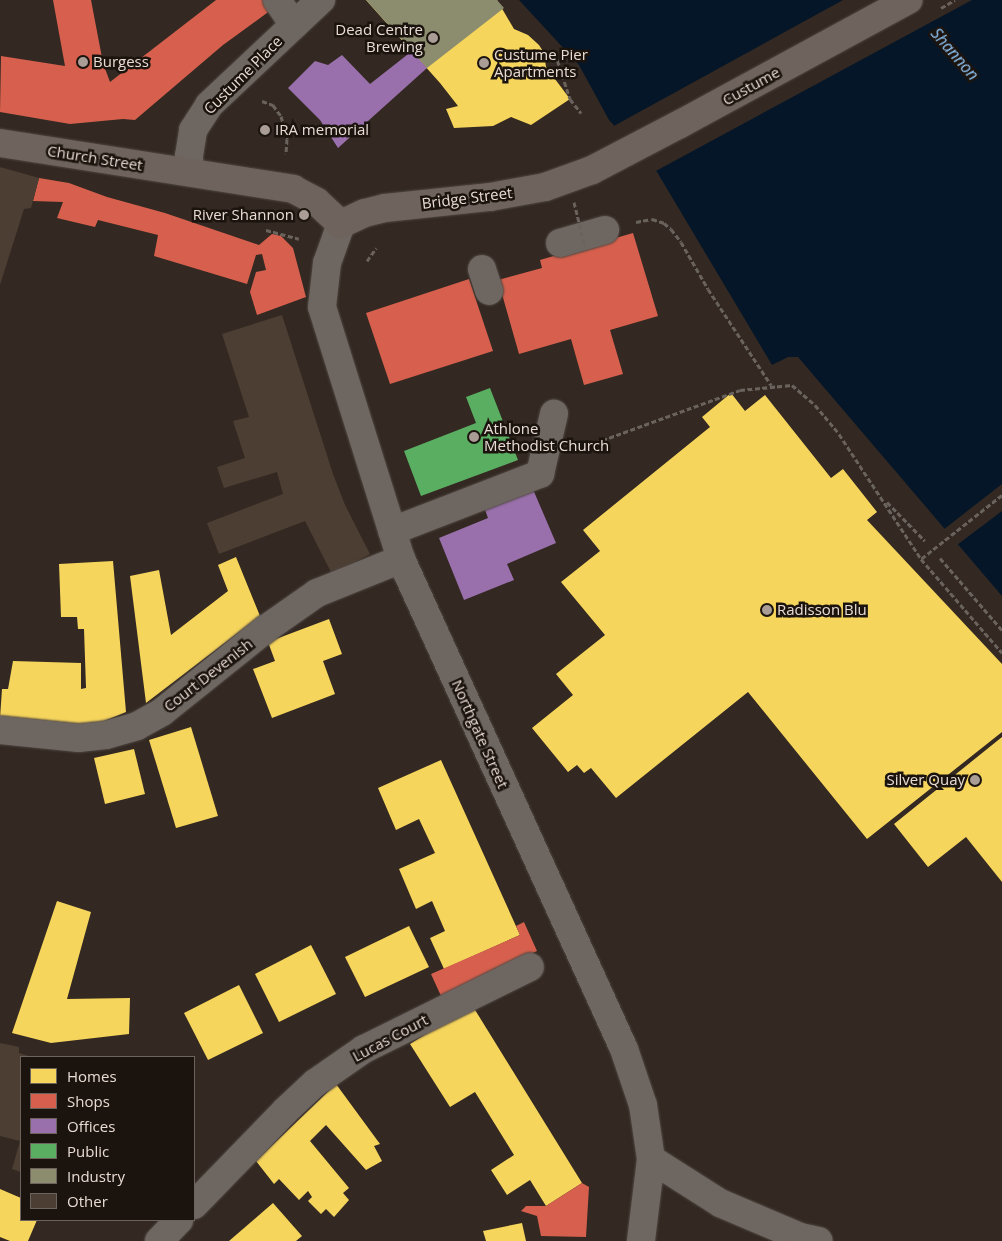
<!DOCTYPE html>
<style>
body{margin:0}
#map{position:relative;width:1002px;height:1241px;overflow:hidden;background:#332922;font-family:"Open Sans",sans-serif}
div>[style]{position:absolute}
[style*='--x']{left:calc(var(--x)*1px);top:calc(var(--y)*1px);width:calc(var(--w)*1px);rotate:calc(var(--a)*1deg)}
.water>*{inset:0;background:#051628}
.pier>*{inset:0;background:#332922}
.homes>*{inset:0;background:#f6d55c}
.shops>*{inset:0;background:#d6604d}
.offices>*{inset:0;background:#9970ab}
.public>*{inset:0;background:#5aae61}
.industry>*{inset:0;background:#8c8c6e}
.building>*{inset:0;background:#4c3e32}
.path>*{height:3px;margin-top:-1.5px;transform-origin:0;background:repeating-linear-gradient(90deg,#69625d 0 5px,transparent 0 7.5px)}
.roads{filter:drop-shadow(0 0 1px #4f4641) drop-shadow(0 0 1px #4f4641)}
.minor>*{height:28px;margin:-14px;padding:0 14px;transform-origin:14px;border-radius:14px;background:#6e6661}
.major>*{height:28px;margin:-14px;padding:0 14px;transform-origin:14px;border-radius:14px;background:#6e645d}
.path-bridge>*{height:3px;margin-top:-1.5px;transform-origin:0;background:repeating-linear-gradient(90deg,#69625d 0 5px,transparent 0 7.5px)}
.dots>*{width:14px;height:14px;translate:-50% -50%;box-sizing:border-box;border:2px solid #1b130d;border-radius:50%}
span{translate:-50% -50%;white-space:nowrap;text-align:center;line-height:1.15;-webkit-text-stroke:5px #1b130d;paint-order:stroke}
.poi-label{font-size:15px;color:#e9dcd4}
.right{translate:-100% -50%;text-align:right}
.left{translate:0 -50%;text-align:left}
.street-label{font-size:15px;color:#e9dcd4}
.water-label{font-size:16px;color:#94cbfe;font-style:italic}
.legend{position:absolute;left:20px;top:1056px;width:175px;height:165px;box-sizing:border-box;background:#1b130d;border:1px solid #6d635d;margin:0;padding:6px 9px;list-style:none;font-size:15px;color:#e9dcd4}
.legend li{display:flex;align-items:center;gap:10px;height:25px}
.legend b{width:25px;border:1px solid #6d635d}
</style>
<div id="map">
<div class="water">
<div style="clip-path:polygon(519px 0,1002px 0,1002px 596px,798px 357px,788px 357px,772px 365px,657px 172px,609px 120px,579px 65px)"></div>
</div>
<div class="pier">
<div style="clip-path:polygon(843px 0,972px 0,654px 172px,612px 127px)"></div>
<div style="clip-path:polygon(1002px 484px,1002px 511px,957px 545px,943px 530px)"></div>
</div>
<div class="homes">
<div style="clip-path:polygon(366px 0,497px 0,514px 29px,528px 35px,539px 45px,544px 53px,546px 67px,570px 99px,531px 125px,511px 117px,493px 126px,454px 128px,446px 109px,458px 106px,440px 83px)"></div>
<div style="clip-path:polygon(731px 393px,745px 411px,765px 395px,831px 478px,843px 469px,877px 512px,867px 520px,1002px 664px,1002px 732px,867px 839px,748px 692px,616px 798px,591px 768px,584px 773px,577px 765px,568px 772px,532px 728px,573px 695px,556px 674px,605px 635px,561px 582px,600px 551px,583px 530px,710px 427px,702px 417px)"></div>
<div style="clip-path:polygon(236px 557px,260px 616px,146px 703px,130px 576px,159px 570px,171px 635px,228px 591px,218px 565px)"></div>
<div style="clip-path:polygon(113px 561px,126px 712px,90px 727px,0 718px,2px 689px,8px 689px,13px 661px,81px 663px,81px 689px,86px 688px,84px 629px,78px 629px,77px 617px,61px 617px,59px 564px)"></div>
<div style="clip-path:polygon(329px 619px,342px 654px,323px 661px,335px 694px,272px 718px,253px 669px,275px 661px,268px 642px)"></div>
<div style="clip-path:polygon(191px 727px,218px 816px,176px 828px,149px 740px)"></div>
<div style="clip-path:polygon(1002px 737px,1002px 882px,966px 837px,928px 867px,894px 824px)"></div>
<div style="clip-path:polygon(134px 749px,145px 794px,105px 804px,94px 758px)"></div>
<div style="clip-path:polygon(441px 760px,520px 935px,444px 969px,430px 938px,445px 931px,432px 901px,416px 909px,399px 869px,435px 853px,419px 819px,396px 830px,378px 788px)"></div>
<div style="clip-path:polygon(57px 901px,91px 912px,67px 999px,130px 998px,129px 1034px,51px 1043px,12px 1033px)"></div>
<div style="clip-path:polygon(409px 926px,429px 967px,365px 997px,345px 957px)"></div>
<div style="clip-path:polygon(311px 945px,336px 994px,279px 1022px,255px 974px)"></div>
<div style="clip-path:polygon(239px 985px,263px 1033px,208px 1060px,184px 1013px)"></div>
<div style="clip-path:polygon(472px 1005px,582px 1183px,546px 1206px,530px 1180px,507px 1195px,491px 1170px,514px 1155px,475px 1092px,450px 1107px,410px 1044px)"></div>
<div style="clip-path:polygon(336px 1084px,380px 1144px,374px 1146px,382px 1161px,366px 1170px,326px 1125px,310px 1141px,349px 1188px,343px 1193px,349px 1200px,334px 1217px,326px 1209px,321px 1214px,308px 1201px,312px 1197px,308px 1191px,299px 1200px,279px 1179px,274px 1184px,256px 1161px)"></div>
<div style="clip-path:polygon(0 1189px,21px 1198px,21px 1220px,37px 1220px,28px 1241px,10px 1241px,0 1237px)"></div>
<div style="clip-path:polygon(273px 1203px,302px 1236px,296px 1241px,229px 1241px)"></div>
<div style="clip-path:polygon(522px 1223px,526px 1241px,486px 1241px,483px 1231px)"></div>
</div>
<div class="shops">
<div style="clip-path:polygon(53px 0,91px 0,103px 63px,110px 82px,216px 0,264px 0,271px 10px,223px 45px,135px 120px,123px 119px,70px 124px,0 112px,1px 56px,65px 66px)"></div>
<div style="clip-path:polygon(39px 178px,69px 183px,107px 197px,165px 213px,259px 245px,272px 234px,281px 236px,293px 248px,306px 297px,257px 315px,250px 292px,256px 272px,266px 270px,262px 254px,256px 255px,247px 284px,154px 256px,158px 235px,98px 220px,95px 227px,57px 218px,63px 202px,33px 201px)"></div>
<div style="clip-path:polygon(633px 233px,658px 316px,610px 330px,623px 374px,584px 385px,571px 339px,519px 354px,498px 280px,542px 268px,540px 260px)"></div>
<div style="clip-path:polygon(469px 279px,493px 351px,390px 384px,366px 313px)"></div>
<div style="clip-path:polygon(524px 922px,537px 951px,441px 996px,431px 974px,520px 935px,516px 926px)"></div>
<div style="clip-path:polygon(582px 1183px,589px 1187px,586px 1237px,541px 1236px,537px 1216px,521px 1211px,526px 1206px,546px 1206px)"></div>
</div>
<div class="offices">
<div style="clip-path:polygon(412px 51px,427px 68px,338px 148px,320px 120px,288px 88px,315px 61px,328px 65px,342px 55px,370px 84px)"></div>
<div style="clip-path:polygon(532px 487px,556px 543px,507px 564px,514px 580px,464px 600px,439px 538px,488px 518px,484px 507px)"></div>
</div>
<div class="public">
<div style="clip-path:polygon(490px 388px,518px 460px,421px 496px,404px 451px,476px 423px,466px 397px)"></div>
</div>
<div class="industry">
<div style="clip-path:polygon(366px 0,497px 0,504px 8px,427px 68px)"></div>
</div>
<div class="building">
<div style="clip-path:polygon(0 167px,39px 178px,31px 208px,24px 209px,0 285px)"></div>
<div style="clip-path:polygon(282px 315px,333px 474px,345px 505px,370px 554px,332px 574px,305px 521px,219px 554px,207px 523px,283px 494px,277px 472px,224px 488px,217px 467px,245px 458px,233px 421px,249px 417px,222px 334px)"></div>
<div style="clip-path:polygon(0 1043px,19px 1047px,19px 1053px,32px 1057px,21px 1057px,21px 1172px,12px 1169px,20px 1141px,0 1136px)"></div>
</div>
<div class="path">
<div style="--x:941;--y:8;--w:16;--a:-30"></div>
<div style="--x:555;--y:53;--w:48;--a:71.9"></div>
<div style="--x:570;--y:99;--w:18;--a:52"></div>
<div style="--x:262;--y:101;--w:12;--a:20"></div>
<div style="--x:273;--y:105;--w:14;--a:54"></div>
<div style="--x:281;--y:116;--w:24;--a:75"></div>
<div style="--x:287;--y:139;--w:15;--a:94"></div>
<div style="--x:636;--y:222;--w:16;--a:-11"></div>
<div style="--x:652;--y:219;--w:13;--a:18"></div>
<div style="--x:664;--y:223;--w:9;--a:41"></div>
<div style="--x:671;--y:229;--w:16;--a:52"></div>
<div style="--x:681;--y:242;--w:54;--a:60.1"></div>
<div style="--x:708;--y:289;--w:115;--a:56.7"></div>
<div style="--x:266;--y:230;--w:34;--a:15"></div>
<div style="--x:367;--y:261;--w:16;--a:-55"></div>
<div style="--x:581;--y:448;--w:169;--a:-20"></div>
<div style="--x:740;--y:390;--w:52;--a:-5.5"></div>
<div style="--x:792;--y:385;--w:30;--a:41"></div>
<div style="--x:815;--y:405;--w:38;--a:50"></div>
<div style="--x:839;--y:434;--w:149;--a:56.7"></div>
<div style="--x:1002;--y:495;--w:103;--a:141.7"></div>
<div style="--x:921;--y:559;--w:124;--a:49.2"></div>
<div style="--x:887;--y:502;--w:54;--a:45.7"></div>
<div style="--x:940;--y:558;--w:95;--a:49.3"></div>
</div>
<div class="roads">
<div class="minor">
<div style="--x:277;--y:0;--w:30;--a:56"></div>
<div style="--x:190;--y:172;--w:16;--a:-94"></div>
<div style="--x:189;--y:156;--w:26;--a:-81"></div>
<div style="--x:193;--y:130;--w:30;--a:-57"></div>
<div style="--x:209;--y:105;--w:154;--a:-43.2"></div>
<div style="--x:341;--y:224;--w:41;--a:109.7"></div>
<div style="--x:327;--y:263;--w:44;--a:96.5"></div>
<div style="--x:322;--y:307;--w:264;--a:72.6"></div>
<div style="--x:401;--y:559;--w:538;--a:65.53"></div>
<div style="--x:624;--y:1049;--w:59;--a:71.3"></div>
<div style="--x:643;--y:1105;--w:55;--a:81.6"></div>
<div style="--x:651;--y:1159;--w:83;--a:97"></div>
<div style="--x:560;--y:243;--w:47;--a:-16.1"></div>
<div style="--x:482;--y:269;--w:23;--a:72"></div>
<div style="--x:392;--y:531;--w:159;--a:-21.1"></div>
<div style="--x:540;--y:474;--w:62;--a:-76.9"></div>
<div style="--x:0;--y:730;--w:79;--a:5.8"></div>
<div style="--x:79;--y:738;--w:27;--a:-6"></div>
<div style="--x:106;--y:735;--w:32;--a:-16"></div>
<div style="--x:137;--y:726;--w:29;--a:-29"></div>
<div style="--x:162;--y:712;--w:134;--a:-38.7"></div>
<div style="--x:267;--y:628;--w:61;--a:-35"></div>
<div style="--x:317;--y:593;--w:91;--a:-22"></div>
<div style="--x:651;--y:1159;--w:82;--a:32.5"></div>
<div style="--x:720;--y:1203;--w:87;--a:23"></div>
<div style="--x:800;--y:1237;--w:19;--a:12"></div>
<div style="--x:194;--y:1205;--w:131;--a:-45.9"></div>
<div style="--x:285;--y:1111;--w:41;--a:-43"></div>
<div style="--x:315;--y:1083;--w:60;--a:-34.8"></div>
<div style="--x:364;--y:1049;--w:185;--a:-26.3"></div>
<div style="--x:159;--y:1241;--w:29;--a:-46"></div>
</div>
<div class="major">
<div style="--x:0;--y:143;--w:297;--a:8.9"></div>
<div style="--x:293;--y:189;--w:27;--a:28"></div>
<div style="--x:317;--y:202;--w:33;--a:43"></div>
<div style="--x:341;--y:224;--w:26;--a:-25"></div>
<div style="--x:365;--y:213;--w:21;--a:-14"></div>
<div style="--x:385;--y:208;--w:106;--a:-6"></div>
<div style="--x:490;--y:197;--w:56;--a:-10.3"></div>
<div style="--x:545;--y:187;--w:50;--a:-19.9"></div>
<div style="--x:592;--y:170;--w:99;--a:-27.6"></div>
<div style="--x:680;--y:124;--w:260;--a:-28.5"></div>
</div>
</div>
<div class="path-bridge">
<div style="--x:574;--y:202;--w:46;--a:76.3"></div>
</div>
<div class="dots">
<div style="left:433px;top:38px;background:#a99d96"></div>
<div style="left:83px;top:62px;background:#a99d96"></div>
<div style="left:484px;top:63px;background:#a99d96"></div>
<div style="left:265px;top:130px;background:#a99d96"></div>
<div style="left:304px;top:215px;background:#a99d96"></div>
<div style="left:474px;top:437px;background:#a99d96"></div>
<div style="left:767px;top:610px;background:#a99d96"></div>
<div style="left:975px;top:780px;background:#a99d96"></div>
</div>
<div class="poi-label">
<span class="right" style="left:423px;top:38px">Dead Centre<br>Brewing</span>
<span class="left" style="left:494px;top:63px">Custume Pier<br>Apartments</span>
<span class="left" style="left:93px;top:62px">Burgess</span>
<span class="left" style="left:275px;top:130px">IRA memorial</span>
<span class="right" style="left:294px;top:215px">River Shannon</span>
<span class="left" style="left:484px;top:437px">Athlone<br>Methodist Church</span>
<span class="left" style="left:777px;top:610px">Radisson Blu</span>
<span class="right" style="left:965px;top:780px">Silver Quay</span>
</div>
<div class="street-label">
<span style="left:243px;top:75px;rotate:-45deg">Custume Place</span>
<span style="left:751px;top:86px;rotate:-29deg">Custume</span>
<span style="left:95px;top:158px;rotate:9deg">Church Street</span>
<span style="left:467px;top:198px;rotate:-7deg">Bridge Street</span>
<span style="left:208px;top:675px;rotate:-38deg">Court Devenish</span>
<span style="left:480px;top:734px;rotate:66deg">Northgate Street</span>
<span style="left:390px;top:1038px;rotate:-28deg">Lucas Court</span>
</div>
<div class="water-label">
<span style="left:955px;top:54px;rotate:49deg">Shannon</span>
</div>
<ul class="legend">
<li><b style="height:14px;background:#f6d55c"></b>Homes</li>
<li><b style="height:14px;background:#d6604d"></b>Shops</li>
<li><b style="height:14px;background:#9970ab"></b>Offices</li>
<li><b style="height:14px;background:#5aae61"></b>Public</li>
<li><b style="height:14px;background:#8c8c6e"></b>Industry</li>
<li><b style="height:14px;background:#4c3e32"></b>Other</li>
</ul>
</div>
